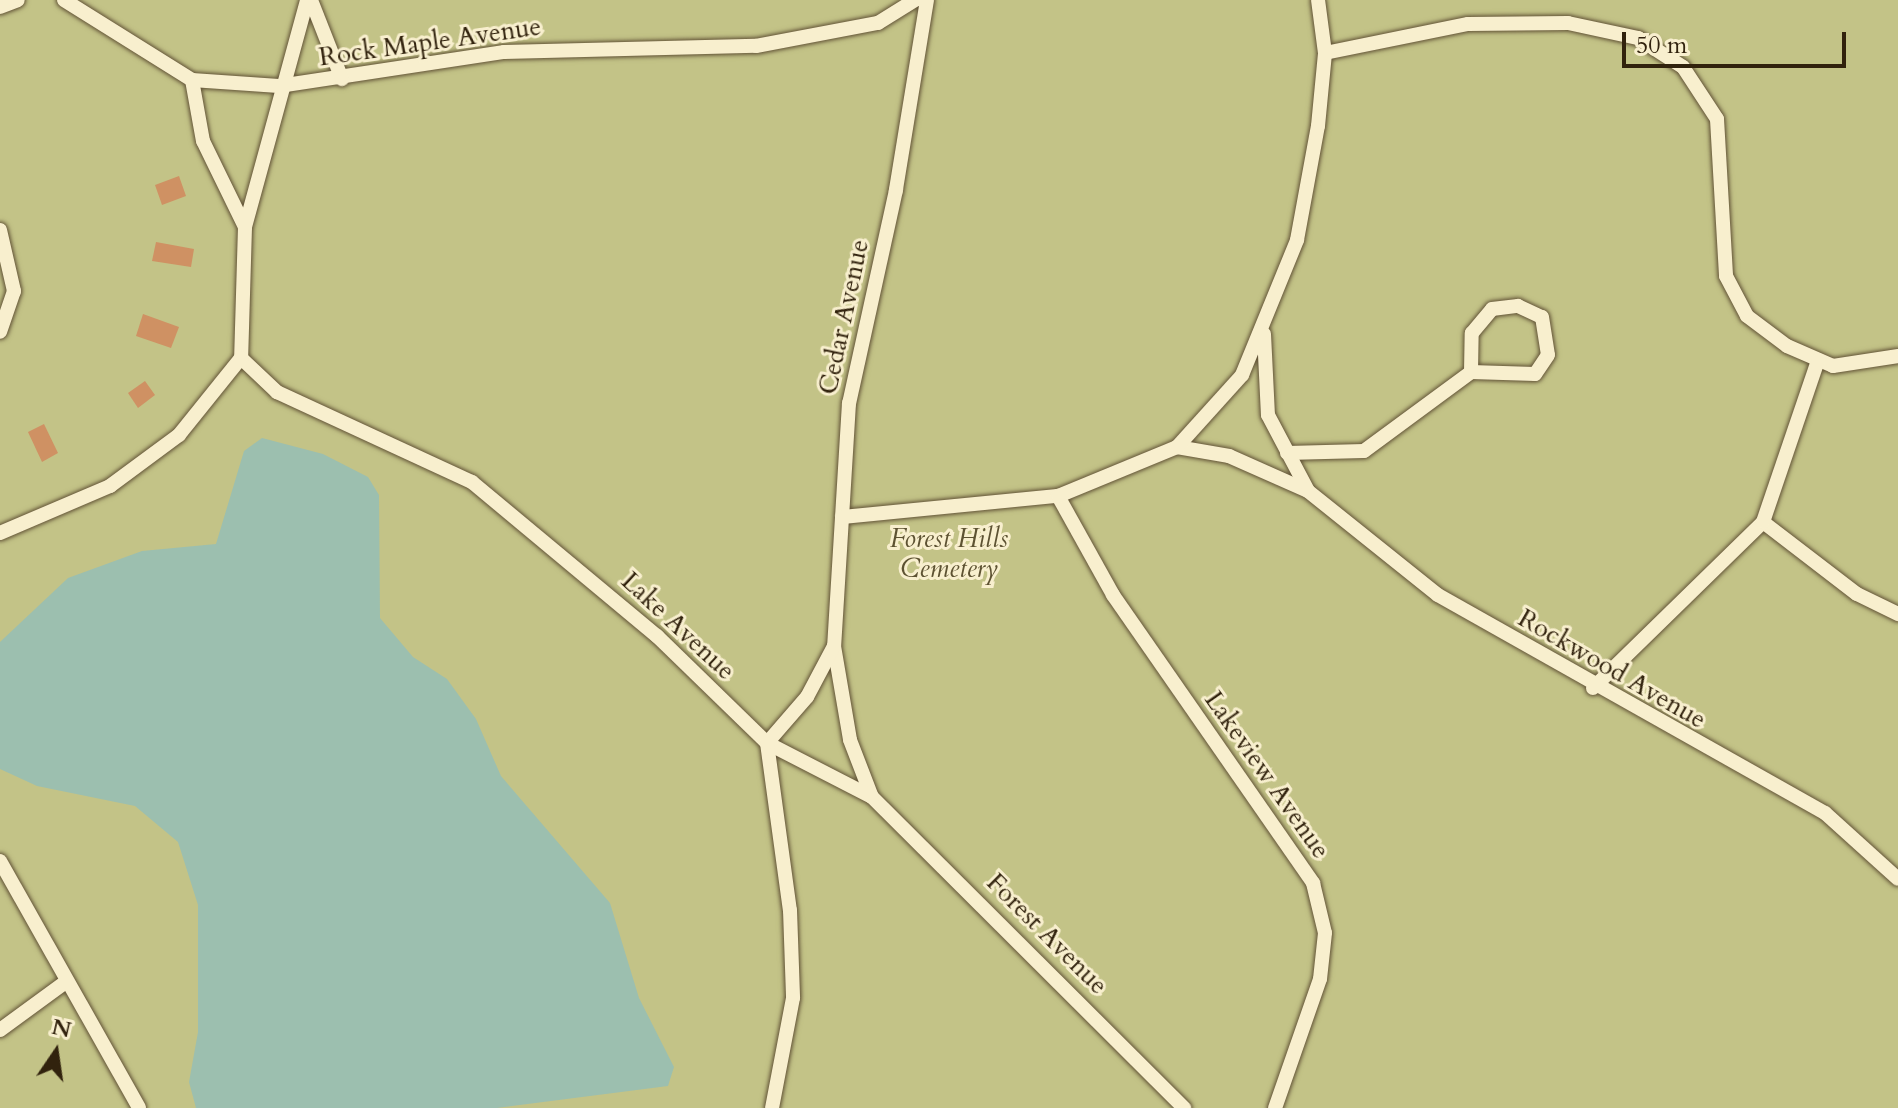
<!DOCTYPE html>
<style>
body{margin:0}
#map{position:relative;width:1898px;height:1108px;overflow:hidden;background:#f4e6b4;font-family:Cardo,serif}
div>[style]{position:absolute}
[style*='--x']{left:calc(var(--x)*1px);top:calc(var(--y)*1px);width:calc(var(--w)*1px);rotate:calc(var(--a)*1deg)}
.green>*{inset:0;background:#c3c387}
.water>*{inset:0;background:#9cbfaf}
.building>*{inset:0;background:#cf9163}
.roads{filter:drop-shadow(0 0 2px #625337) drop-shadow(0 0 2px #625337)}
.lane>*{height:14px;margin:-7px;padding:0 7px;transform-origin:7px;border-radius:7px;background:#f8efce}
span{translate:-50% -50%;white-space:nowrap;text-align:center;line-height:1.15;-webkit-text-stroke:6px #f8efce;paint-order:stroke}
.street-label{font-size:26px;color:#31220d}
.park-label{font-size:26px;color:#5d5232;font-style:italic}
.north{position:absolute;left:16px;top:1012px;width:80px;height:80px;-webkit-text-stroke:6px #f8efce;paint-order:stroke;rotate:13deg;font-size:22px;font-weight:700;line-height:32px;text-align:center;color:#31220d}
.north::after{content:'';display:block;margin:auto;width:28px;height:36px;background:#31220d;clip-path:polygon(50% 0,100% 100%,50% 72%,0 100%)}
.scale{position:absolute;left:1622px;top:32px;width:224px;height:36px;box-sizing:border-box;border:4px solid #31220d;border-top:0;padding-left:10px;font-size:24px;line-height:28px;white-space:nowrap;color:#31220d;-webkit-text-stroke:6px #f8efce;paint-order:stroke}
</style>
<div id="map">
<div class="green">
<div style="clip-path:polygon(0 0,1898px 0,1898px 1108px,0 1108px)"></div>
</div>
<div class="water">
<div style="clip-path:polygon(262px 438px,323px 454px,368px 477px,379px 495px,380px 618px,413px 657px,447px 679px,476px 719px,501px 776px,610px 903px,639px 998px,674px 1067px,668px 1086px,497px 1108px,196px 1108px,189px 1082px,198px 1032px,198px 905px,178px 842px,135px 806px,37px 786px,0 769px,0 642px,68px 578px,142px 551px,216px 544px,244px 451px)"></div>
</div>
<div class="building">
<div style="clip-path:polygon(179px 176px,186px 196px,162px 205px,155px 185px)"></div>
<div style="clip-path:polygon(156px 242px,194px 249px,191px 267px,152px 261px)"></div>
<div style="clip-path:polygon(143px 314px,179px 327px,171px 348px,136px 336px)"></div>
<div style="clip-path:polygon(145px 381px,155px 395px,138px 408px,128px 393px)"></div>
<div style="clip-path:polygon(44px 424px,58px 453px,42px 462px,28px 432px)"></div>
</div>
<div class="roads">
<div class="lane">
<div style="--x:64;--y:0;--w:151;--a:32"></div>
<div style="--x:192;--y:80;--w:87;--a:3.9"></div>
<div style="--x:279;--y:86;--w:228;--a:-8.6"></div>
<div style="--x:504;--y:52;--w:252;--a:-1.4"></div>
<div style="--x:756;--y:46;--w:124;--a:-10.7"></div>
<div style="--x:878;--y:23;--w:44;--a:-31.9"></div>
<div style="--x:311;--y:0;--w:85;--a:68.6"></div>
<div style="--x:927;--y:0;--w:193;--a:99.3"></div>
<div style="--x:896;--y:190;--w:218;--a:102.4"></div>
<div style="--x:849;--y:403;--w:243;--a:93.5"></div>
<div style="--x:834;--y:646;--w:95;--a:80.3"></div>
<div style="--x:850;--y:740;--w:61;--a:68.9"></div>
<div style="--x:872;--y:797;--w:441;--a:44.9"></div>
<div style="--x:0;--y:7;--w:19;--a:-21"></div>
<div style="--x:1325;--y:53;--w:146;--a:-11.5"></div>
<div style="--x:1468;--y:24;--w:100;--a:-0.6"></div>
<div style="--x:1568;--y:23;--w:72;--a:12.1"></div>
<div style="--x:1638;--y:38;--w:54;--a:32.8"></div>
<div style="--x:1683;--y:67;--w:62;--a:56.8"></div>
<div style="--x:1717;--y:119;--w:157;--a:86.7"></div>
<div style="--x:1726;--y:276;--w:45;--a:62.3"></div>
<div style="--x:1747;--y:316;--w:50;--a:36.9"></div>
<div style="--x:1787;--y:346;--w:50;--a:23.5"></div>
<div style="--x:1833;--y:366;--w:66;--a:-8.7"></div>
<div style="--x:192;--y:80;--w:62;--a:79.8"></div>
<div style="--x:203;--y:141;--w:96;--a:64"></div>
<div style="--x:245;--y:227;--w:131;--a:91.7"></div>
<div style="--x:245;--y:227;--w:235;--a:-74.7"></div>
<div style="--x:0;--y:230;--w:63;--a:77.1"></div>
<div style="--x:14;--y:291;--w:43;--a:108.9"></div>
<div style="--x:1264;--y:334;--w:81;--a:87.2"></div>
<div style="--x:1268;--y:415;--w:86;--a:62.2"></div>
<div style="--x:241;--y:358;--w:50;--a:43.4"></div>
<div style="--x:277;--y:392;--w:215;--a:24.8"></div>
<div style="--x:472;--y:482;--w:241;--a:39.8"></div>
<div style="--x:657;--y:636;--w:153;--a:44.2"></div>
<div style="--x:767;--y:743;--w:118;--a:27.2"></div>
<div style="--x:1177;--y:447;--w:53;--a:9.8"></div>
<div style="--x:1229;--y:456;--w:86;--a:23.9"></div>
<div style="--x:1308;--y:491;--w:166;--a:38.7"></div>
<div style="--x:1438;--y:595;--w:444;--a:29.4"></div>
<div style="--x:1825;--y:813;--w:98;--a:42.1"></div>
<div style="--x:1287;--y:453;--w:77;--a:-1.5"></div>
<div style="--x:1364;--y:451;--w:133;--a:-36.4"></div>
<div style="--x:1471;--y:372;--w:39;--a:-89"></div>
<div style="--x:1472;--y:333;--w:31;--a:-50"></div>
<div style="--x:1492;--y:309;--w:26;--a:-7"></div>
<div style="--x:1518;--y:306;--w:26;--a:25"></div>
<div style="--x:1542;--y:317;--w:38;--a:81"></div>
<div style="--x:1548;--y:355;--w:23;--a:124"></div>
<div style="--x:1535;--y:374;--w:64;--a:-178.2"></div>
<div style="--x:1058;--y:496;--w:113;--a:60.9"></div>
<div style="--x:1113;--y:595;--w:351;--a:55.2"></div>
<div style="--x:1313;--y:883;--w:51;--a:76.5"></div>
<div style="--x:1325;--y:933;--w:46;--a:96.2"></div>
<div style="--x:1320;--y:979;--w:137;--a:109.2"></div>
<div style="--x:842;--y:517;--w:217;--a:-5.6"></div>
<div style="--x:1058;--y:496;--w:129;--a:-22.4"></div>
<div style="--x:1177;--y:447;--w:97;--a:-47.9"></div>
<div style="--x:1242;--y:375;--w:146;--a:-67.8"></div>
<div style="--x:1297;--y:240;--w:116;--a:-79.6"></div>
<div style="--x:1318;--y:126;--w:73;--a:-84.5"></div>
<div style="--x:1325;--y:53;--w:53;--a:-97.5"></div>
<div style="--x:1763;--y:522;--w:118;--a:37.5"></div>
<div style="--x:1857;--y:594;--w:46;--a:26"></div>
<div style="--x:0;--y:533;--w:120;--a:-23.1"></div>
<div style="--x:110;--y:486;--w:86;--a:-36.5"></div>
<div style="--x:179;--y:435;--w:99;--a:-51.2"></div>
<div style="--x:1593;--y:688;--w:238;--a:-44.3"></div>
<div style="--x:1763;--y:522;--w:171;--a:-71.2"></div>
<div style="--x:767;--y:743;--w:169;--a:82.2"></div>
<div style="--x:790;--y:910;--w:88;--a:88"></div>
<div style="--x:793;--y:998;--w:112;--a:100.8"></div>
<div style="--x:767;--y:743;--w:61;--a:-49"></div>
<div style="--x:807;--y:697;--w:58;--a:-62.1"></div>
<div style="--x:0;--y:861;--w:283;--a:60.6"></div>
<div style="--x:0;--y:1030;--w:83;--a:-36.2"></div>
</div>
</div>
<div class="street-label">
<span style="left:430px;top:42px;rotate:-8deg">Rock Maple Avenue</span>
<span style="left:844px;top:317px;rotate:-78deg">Cedar Avenue</span>
<span style="left:678px;top:626px;rotate:43deg">Lake Avenue</span>
<span style="left:1612px;top:669px;rotate:30deg">Rockwood Avenue</span>
<span style="left:1267px;top:775px;rotate:55deg">Lakeview Avenue</span>
<span style="left:1047px;top:934px;rotate:45deg">Forest Avenue</span>
</div>
<div class="park-label">
<span style="left:949px;top:554px">Forest Hills<br>Cemetery</span>
</div>
<div class="north">N</div>
<div class="scale">50 m</div>
</div>
